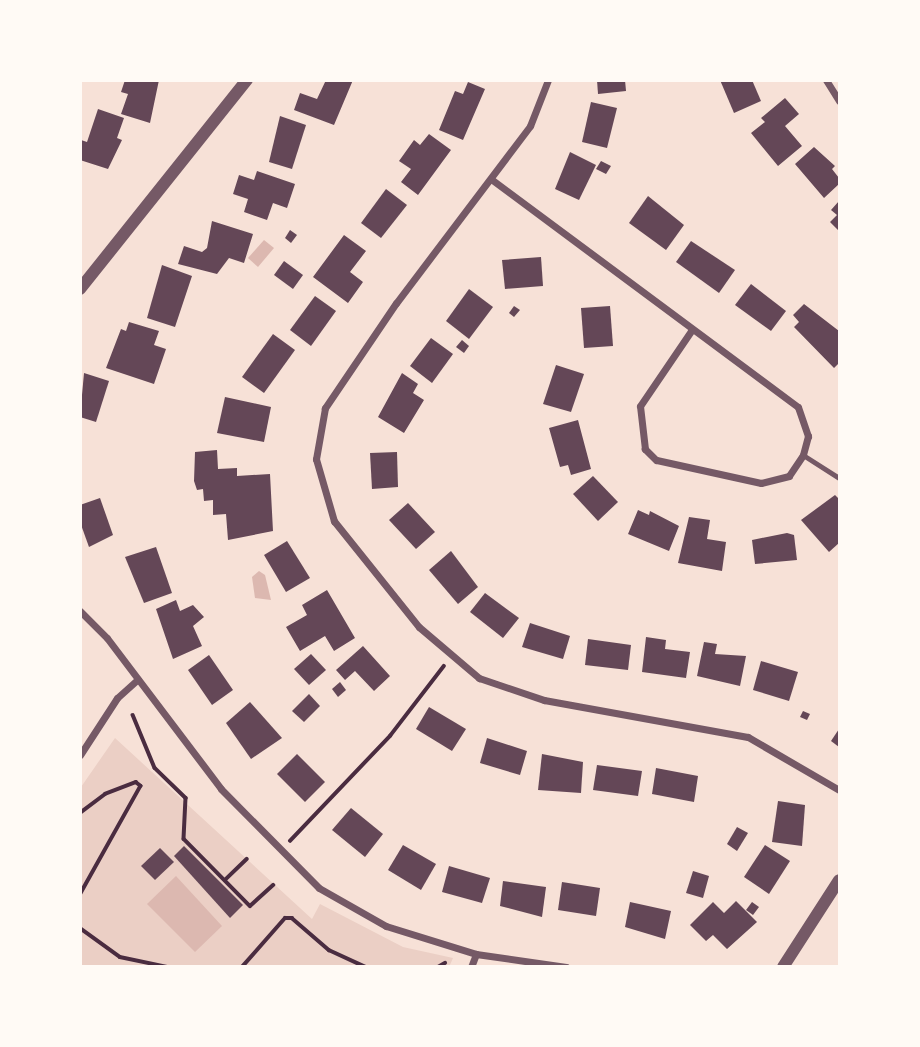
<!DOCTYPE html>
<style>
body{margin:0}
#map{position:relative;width:920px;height:1047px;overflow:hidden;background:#f7e1d7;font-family:Rubik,sans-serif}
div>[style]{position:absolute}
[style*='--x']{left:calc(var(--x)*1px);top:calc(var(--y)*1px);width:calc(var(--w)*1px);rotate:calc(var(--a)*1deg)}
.green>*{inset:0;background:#ebcfc5}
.water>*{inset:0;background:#dcb8b0}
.building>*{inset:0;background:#644757}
.path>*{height:3.5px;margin:-1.75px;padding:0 1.75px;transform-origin:1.75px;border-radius:1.75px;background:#4a2c40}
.service>*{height:5px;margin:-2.5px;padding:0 2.5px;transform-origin:2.5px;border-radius:2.5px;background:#755966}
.minor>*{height:7px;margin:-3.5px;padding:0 3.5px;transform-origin:3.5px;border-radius:3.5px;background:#755966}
.tertiary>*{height:12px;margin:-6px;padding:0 6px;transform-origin:6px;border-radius:6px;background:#755966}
span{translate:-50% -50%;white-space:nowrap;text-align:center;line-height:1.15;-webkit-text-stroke:7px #fffaf5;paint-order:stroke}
.frame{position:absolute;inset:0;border:82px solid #fffaf5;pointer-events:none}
</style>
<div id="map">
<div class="green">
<div style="clip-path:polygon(115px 738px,312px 919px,320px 904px,403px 947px,453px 958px,449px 967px,81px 967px,81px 787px)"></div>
</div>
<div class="water">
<div style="clip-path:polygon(264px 240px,274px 248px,258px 267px,248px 258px)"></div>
<div style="clip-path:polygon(259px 571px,265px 575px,271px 600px,255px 598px,252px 577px)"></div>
<div style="clip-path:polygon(176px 876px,222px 926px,195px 952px,147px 904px)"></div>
</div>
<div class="building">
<div style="clip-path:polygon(125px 80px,159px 80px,150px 123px,121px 114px,128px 94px,121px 92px)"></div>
<div style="clip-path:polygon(326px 80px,353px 80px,334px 125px,294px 110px,300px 93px,317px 99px)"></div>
<div style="clip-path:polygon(597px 80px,625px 80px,626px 91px,598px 94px)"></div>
<div style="clip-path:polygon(720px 80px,752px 80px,761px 101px,734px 113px)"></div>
<div style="clip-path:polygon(468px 82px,485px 89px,463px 140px,439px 130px,455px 91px,463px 94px)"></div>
<div style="clip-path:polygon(785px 98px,799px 114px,785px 126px,802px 146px,778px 166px,751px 133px,765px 122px,761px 118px)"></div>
<div style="clip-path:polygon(591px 102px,617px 108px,607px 148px,582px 142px)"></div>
<div style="clip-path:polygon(98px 109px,124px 118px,117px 138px,122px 140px,108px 169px,80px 160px,81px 140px,87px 142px)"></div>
<div style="clip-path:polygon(280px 116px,306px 125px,292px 169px,269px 162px)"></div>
<div style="clip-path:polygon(429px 134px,451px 150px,418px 195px,401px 182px,411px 169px,399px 161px,414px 140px,420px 145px)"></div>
<div style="clip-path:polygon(814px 147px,835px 166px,832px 169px,839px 178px,839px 184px,824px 198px,795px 164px)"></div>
<div style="clip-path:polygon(570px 152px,596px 165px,579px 200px,555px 189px)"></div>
<div style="clip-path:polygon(601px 161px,611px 166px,606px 174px,596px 169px)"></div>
<div style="clip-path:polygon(257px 171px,295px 184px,287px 208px,273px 203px,267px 220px,244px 212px,248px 199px,233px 194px,239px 175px,254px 180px)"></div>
<div style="clip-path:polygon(386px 189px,407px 205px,381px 238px,361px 223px)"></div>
<div style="clip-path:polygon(648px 196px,684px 225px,666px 250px,629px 223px)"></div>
<div style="clip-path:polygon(839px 201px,839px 231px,830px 222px,837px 215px,831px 210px)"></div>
<div style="clip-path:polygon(212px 221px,253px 234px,244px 263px,229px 258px,217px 274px,178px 264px,184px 246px,202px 252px,207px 248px)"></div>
<div style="clip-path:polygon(290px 230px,297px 235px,291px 243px,285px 238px)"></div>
<div style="clip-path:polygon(344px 235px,366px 251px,350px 272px,363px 282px,348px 303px,313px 277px)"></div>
<div style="clip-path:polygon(691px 241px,735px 270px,719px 293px,676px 262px)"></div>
<div style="clip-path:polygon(541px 257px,543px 286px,505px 289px,502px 260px)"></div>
<div style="clip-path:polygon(284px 261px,303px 275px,293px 289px,274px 275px)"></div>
<div style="clip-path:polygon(162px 265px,192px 276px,175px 327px,147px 318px)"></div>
<div style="clip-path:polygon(751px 284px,786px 311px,771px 331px,735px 305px)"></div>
<div style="clip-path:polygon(469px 289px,493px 307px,469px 339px,446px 321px)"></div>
<div style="clip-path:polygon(315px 296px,336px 311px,311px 346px,290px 330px)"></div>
<div style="clip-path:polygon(804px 304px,839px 331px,839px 363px,834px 368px,794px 327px,799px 322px,793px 315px)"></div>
<div style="clip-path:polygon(514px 306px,520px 310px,514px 317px,509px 313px)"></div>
<div style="clip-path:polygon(610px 306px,613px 346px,584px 348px,581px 308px)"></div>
<div style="clip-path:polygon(129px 322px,159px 331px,154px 345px,166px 349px,154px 384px,106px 368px,121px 329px,126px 331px)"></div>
<div style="clip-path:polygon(273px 334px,295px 350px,264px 393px,242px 377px)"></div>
<div style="clip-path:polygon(431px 338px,453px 354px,432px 383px,410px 366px)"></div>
<div style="clip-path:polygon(462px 340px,469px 346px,464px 353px,456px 347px)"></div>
<div style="clip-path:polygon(556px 365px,584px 374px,571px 412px,543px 404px)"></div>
<div style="clip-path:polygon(84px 373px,109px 381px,96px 422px,80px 417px)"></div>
<div style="clip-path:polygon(402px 373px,418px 384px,413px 393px,424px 400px,404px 433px,378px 417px)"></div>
<div style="clip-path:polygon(225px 397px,271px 407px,264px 442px,217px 433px)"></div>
<div style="clip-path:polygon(578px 420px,591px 469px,571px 475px,568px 465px,560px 467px,549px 428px)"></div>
<div style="clip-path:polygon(217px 450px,218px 469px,237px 468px,237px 476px,270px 474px,273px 531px,228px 540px,226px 514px,213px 515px,213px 500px,204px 501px,203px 489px,197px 490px,194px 481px,195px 452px)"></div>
<div style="clip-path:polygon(397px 452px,398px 487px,372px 489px,370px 453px)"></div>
<div style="clip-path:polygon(593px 476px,618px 502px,598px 521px,573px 494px)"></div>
<div style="clip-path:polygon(835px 495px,839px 499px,839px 543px,829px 552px,801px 520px)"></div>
<div style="clip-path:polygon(100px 498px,113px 535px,89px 547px,80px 522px,80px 505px)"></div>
<div style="clip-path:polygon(408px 503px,435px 532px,416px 549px,389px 520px)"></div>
<div style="clip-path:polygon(638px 510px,649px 515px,650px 511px,679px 526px,669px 551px,628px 534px)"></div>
<div style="clip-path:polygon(689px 517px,710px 520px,707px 539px,726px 542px,722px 571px,678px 563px)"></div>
<div style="clip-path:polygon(787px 533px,794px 535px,797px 560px,755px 564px,752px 540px)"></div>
<div style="clip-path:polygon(287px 541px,310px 578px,286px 592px,264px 555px)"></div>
<div style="clip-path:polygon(156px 547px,172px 593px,144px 603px,125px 557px)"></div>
<div style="clip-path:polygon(451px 551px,478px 587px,458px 604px,429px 570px)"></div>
<div style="clip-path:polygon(327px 590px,355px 638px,334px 651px,325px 636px,300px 651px,286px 627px,307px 615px,302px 605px)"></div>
<div style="clip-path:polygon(485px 593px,519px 618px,503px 638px,470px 612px)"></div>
<div style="clip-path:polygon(176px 600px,180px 611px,193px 605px,204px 617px,193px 626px,202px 646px,173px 659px,156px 609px)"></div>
<div style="clip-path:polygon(530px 623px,570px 636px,563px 659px,522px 647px)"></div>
<div style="clip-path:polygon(646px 637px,666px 640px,665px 649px,690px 652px,686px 678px,642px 672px)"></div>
<div style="clip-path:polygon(588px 639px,631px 645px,628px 670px,585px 665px)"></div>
<div style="clip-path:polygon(704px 642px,717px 644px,715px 654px,746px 656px,740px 686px,697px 676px)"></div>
<div style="clip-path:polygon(363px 646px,390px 676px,374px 691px,355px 671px,345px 680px,336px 670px)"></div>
<div style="clip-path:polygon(311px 654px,326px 670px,309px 685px,294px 669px)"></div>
<div style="clip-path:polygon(209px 655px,233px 690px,212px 705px,188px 670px)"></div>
<div style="clip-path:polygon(761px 661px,798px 672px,789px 701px,753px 690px)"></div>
<div style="clip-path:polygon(340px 682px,346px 690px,338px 697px,332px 689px)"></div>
<div style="clip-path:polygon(309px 694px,320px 706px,304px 722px,292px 711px)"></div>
<div style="clip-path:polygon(250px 702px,282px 738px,251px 759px,226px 723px)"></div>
<div style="clip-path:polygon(429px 707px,466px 729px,452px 751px,416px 729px)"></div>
<div style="clip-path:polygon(803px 711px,810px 714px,807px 720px,800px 717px)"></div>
<div style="clip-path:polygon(839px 729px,839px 747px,831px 741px)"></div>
<div style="clip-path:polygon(487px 738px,527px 751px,520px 775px,480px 763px)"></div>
<div style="clip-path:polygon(297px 754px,325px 782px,305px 802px,277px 774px)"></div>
<div style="clip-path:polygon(542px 754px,583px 762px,581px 793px,538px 790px)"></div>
<div style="clip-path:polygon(597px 765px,642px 771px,638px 796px,593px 790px)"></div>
<div style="clip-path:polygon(656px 768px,698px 776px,694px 802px,652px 794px)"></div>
<div style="clip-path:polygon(778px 801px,805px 805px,802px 846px,772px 842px)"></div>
<div style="clip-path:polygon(351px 808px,383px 834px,365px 857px,332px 830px)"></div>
<div style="clip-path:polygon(737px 827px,748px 833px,737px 851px,727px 844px)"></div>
<div style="clip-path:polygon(403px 845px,436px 864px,421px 890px,388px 870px)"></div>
<div style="clip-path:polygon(765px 845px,790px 861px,769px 894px,744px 877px)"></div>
<div style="clip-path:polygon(184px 846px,243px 905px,230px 918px,174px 856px)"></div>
<div style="clip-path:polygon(160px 848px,174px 862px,155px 880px,141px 866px)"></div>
<div style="clip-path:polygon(449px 866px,490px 878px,482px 903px,442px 892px)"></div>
<div style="clip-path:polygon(693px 871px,709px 876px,703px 898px,686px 893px)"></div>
<div style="clip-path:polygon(503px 881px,546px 887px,542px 917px,500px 906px)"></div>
<div style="clip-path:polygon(562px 882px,600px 888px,596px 916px,558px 910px)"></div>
<div style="clip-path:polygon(736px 901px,757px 922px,727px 949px,713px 935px,706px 941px,690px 925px,713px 902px,724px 913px)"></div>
<div style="clip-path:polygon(630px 902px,671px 911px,665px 939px,625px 927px)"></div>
<div style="clip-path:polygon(752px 902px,759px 907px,753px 915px,746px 910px)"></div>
</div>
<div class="path">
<div style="--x:133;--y:715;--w:57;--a:67.5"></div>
<div style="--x:155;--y:768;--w:43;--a:44.1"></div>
<div style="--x:186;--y:798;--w:41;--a:92.8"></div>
<div style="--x:184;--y:839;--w:94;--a:45.4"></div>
<div style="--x:250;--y:906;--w:31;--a:-42"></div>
<div style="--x:80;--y:813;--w:31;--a:-37"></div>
<div style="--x:105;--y:794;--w:33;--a:-21"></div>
<div style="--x:136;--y:782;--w:6;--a:39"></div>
<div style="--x:141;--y:786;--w:125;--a:119.2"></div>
<div style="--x:290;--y:841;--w:145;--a:-46.4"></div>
<div style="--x:390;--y:736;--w:88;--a:-52.4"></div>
<div style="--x:225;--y:880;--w:30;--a:-44"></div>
<div style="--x:80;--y:928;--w:49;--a:35.9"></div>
<div style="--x:120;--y:957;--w:49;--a:11.8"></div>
<div style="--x:242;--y:967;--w:65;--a:-48.7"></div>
<div style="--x:285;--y:918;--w:7;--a:0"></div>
<div style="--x:292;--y:918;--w:49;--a:40.9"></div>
<div style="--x:329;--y:950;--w:41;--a:24.7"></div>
<div style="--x:438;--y:967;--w:8;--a:-30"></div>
</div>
<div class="service">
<div style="--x:803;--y:455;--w:43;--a:32.6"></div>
</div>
<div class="minor">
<div style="--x:548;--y:80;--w:49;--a:111.4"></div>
<div style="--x:530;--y:126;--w:222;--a:127.1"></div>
<div style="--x:396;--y:303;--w:127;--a:124.1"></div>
<div style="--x:325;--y:408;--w:52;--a:100"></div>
<div style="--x:316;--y:459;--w:65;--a:73.8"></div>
<div style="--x:334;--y:521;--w:136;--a:51.3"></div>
<div style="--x:419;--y:627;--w:79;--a:40.4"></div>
<div style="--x:479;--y:678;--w:69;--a:18.7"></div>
<div style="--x:544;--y:700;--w:207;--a:10.3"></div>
<div style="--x:748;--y:737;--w:105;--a:30.2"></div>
<div style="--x:826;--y:80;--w:25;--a:58"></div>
<div style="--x:491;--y:179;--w:382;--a:36.6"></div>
<div style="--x:798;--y:407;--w:31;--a:71"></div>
<div style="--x:808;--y:436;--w:20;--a:105"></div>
<div style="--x:803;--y:455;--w:25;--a:124"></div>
<div style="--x:789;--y:476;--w:29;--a:166"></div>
<div style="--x:761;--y:483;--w:107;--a:-167.6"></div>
<div style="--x:656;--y:460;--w:16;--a:-135"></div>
<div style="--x:645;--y:449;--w:43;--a:-96.6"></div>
<div style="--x:640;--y:406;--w:91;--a:-55.8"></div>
<div style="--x:80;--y:611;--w:38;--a:45"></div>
<div style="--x:107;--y:638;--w:189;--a:52.9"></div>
<div style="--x:221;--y:789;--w:139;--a:45.3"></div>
<div style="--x:319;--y:888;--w:77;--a:29.6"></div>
<div style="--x:386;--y:926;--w:94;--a:17.3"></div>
<div style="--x:476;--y:954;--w:91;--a:8.2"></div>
<div style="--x:80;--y:755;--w:68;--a:-57"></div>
<div style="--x:117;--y:698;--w:28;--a:-42"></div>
<div style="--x:471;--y:967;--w:14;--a:-69"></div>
</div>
<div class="tertiary">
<div style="--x:80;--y:289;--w:268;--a:-51.4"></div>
<div style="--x:783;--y:967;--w:103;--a:-57.2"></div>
</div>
<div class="frame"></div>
</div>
